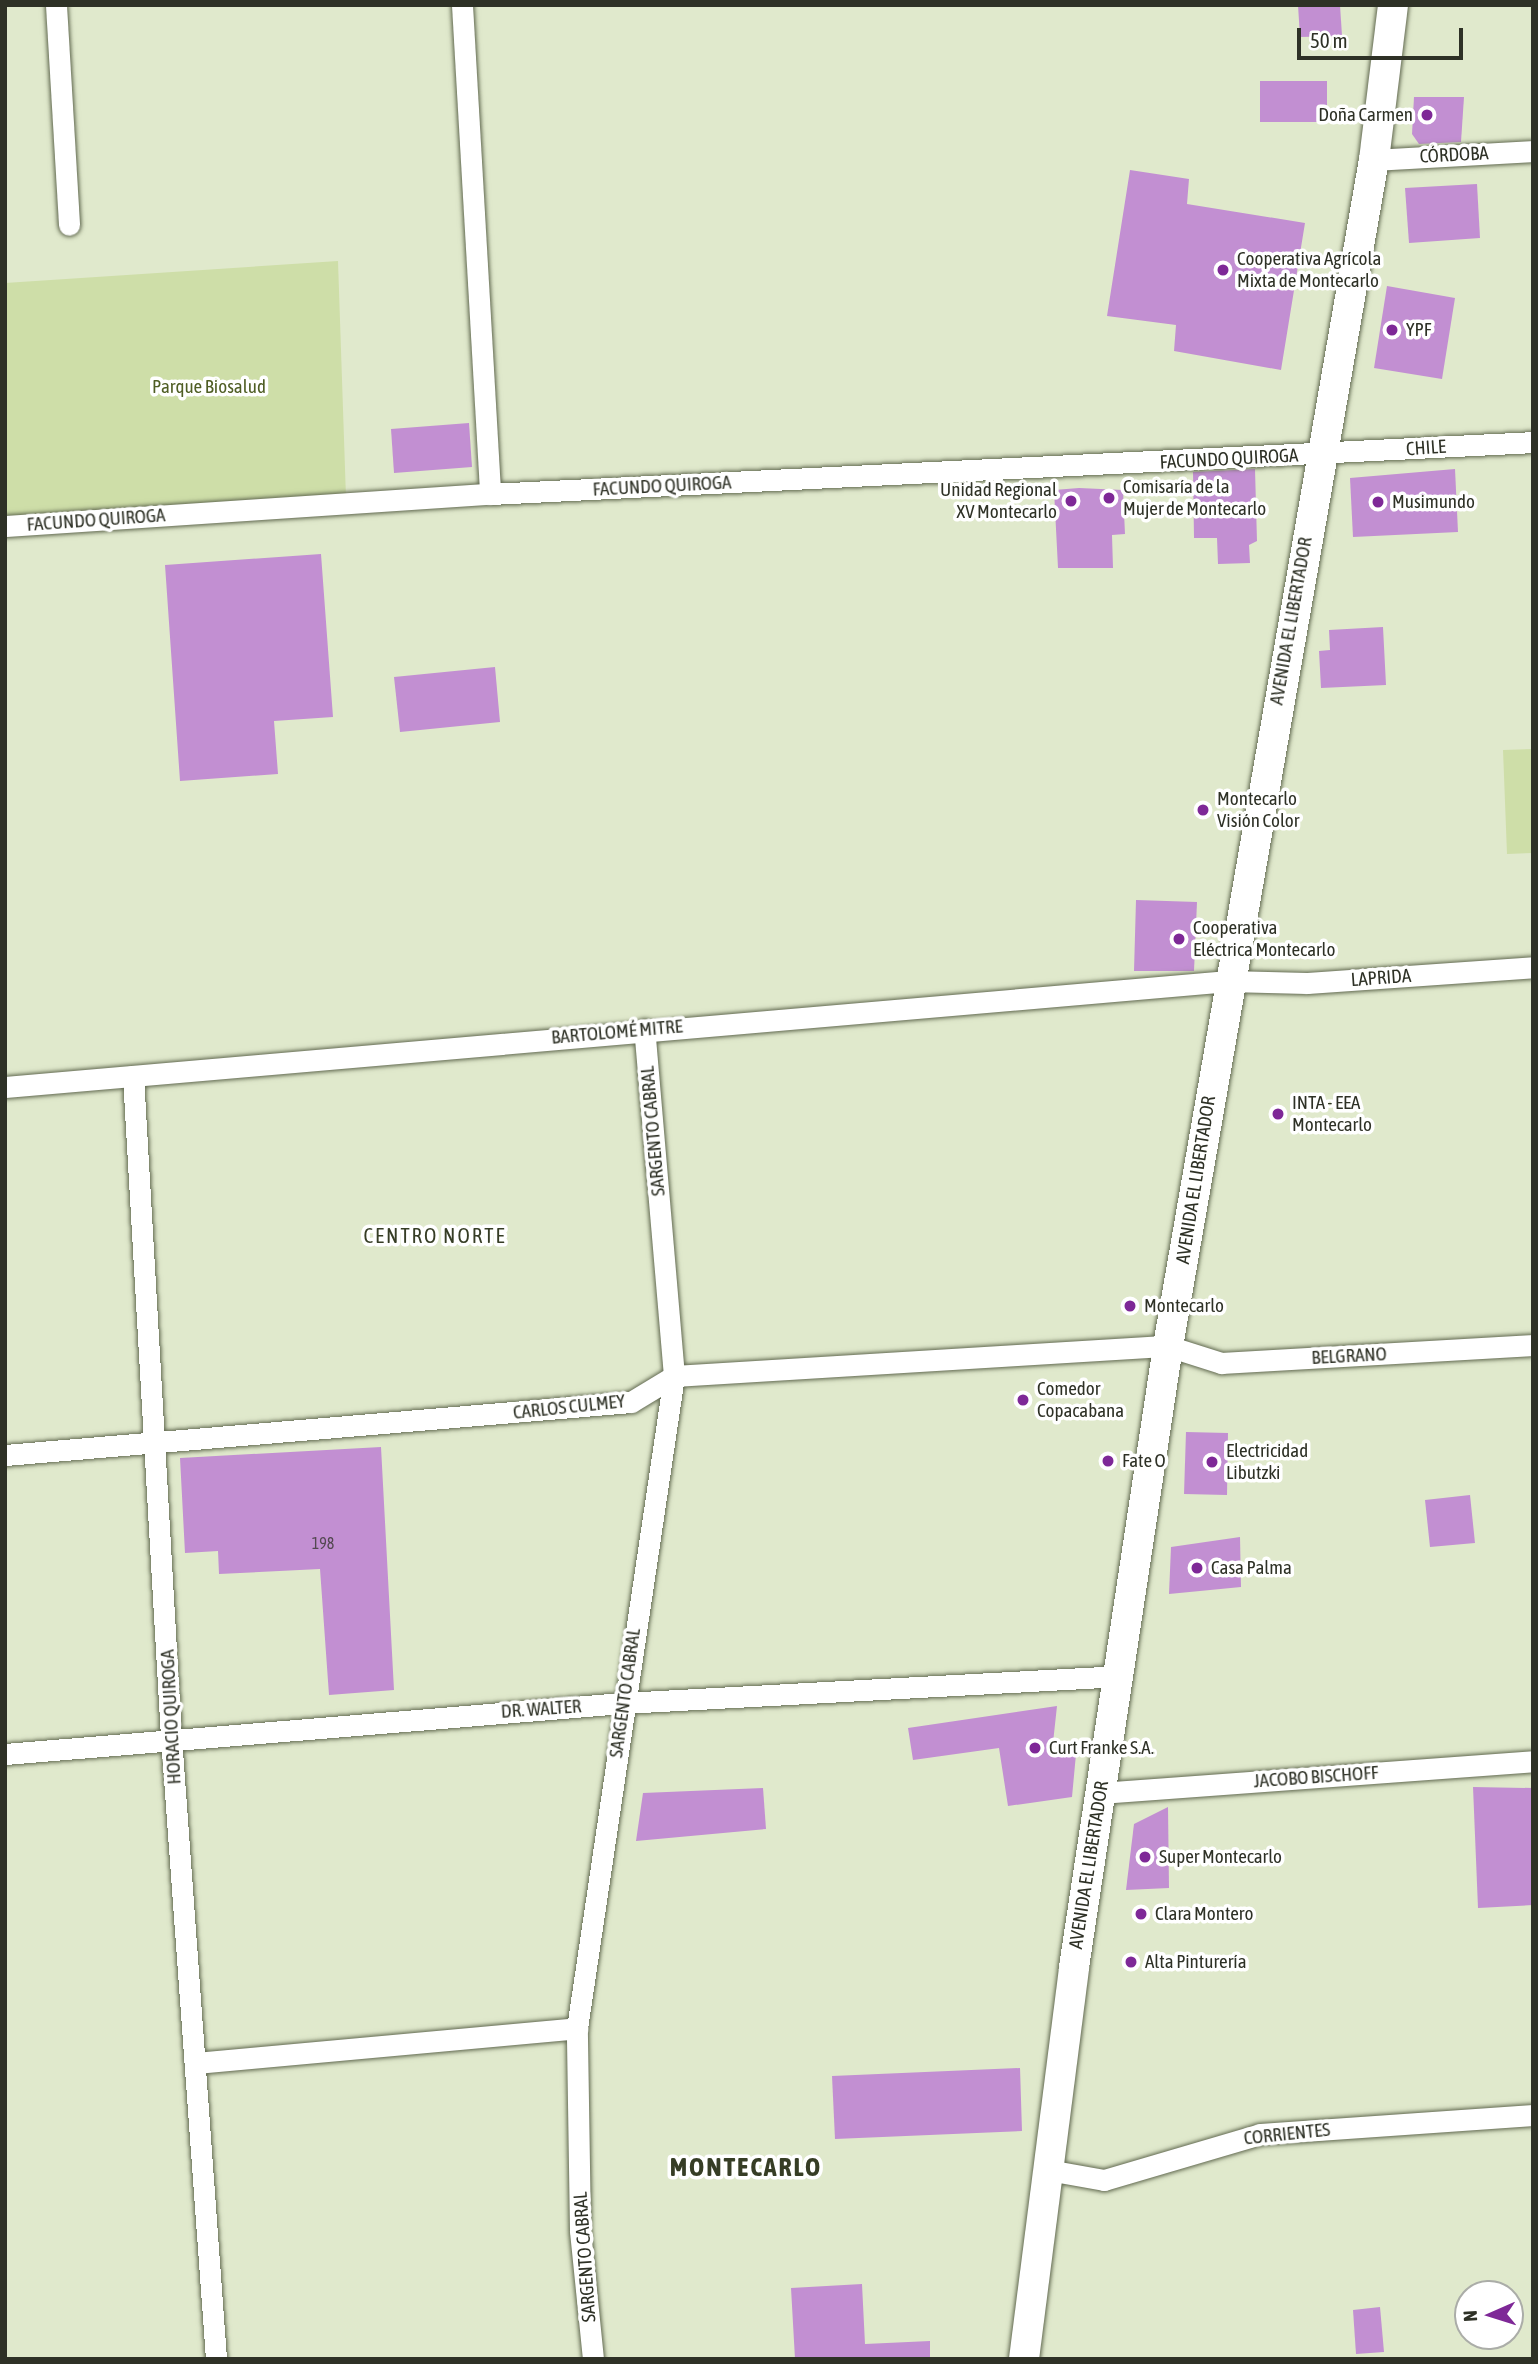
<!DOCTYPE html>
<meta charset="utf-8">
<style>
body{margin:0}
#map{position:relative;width:1538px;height:2364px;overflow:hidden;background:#e0e9cc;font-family:"Asap Condensed",sans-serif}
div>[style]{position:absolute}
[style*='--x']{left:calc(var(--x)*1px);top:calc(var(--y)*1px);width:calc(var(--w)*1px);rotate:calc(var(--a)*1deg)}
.green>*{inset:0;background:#cedea8}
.building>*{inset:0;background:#c28fd2}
.roads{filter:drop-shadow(0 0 2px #626a51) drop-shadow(0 0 2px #626a51)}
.street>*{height:21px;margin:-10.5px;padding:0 10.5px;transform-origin:10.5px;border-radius:10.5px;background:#fff}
.secondary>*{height:30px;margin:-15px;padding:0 15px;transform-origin:15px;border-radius:15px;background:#fff}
.dots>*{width:19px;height:19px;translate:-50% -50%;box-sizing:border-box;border:4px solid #fff;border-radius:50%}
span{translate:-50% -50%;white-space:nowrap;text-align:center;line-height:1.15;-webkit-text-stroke:7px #fff;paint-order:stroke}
.number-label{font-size:16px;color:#534851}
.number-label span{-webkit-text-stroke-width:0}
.poi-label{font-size:19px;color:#2e3126}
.right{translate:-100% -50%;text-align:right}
.left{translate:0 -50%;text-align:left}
.street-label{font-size:19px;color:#2e3126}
.park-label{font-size:19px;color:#4f5e24}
.neighbourhood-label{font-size:21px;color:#363d25;letter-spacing:2px}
.district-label{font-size:26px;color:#363d25;font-weight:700;letter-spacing:2px}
.frame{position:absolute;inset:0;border:7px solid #2e3126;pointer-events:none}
.north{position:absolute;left:1454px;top:2280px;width:70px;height:70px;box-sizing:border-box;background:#fff;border:2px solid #abada8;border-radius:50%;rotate:267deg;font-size:19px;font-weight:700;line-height:28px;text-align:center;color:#2e3126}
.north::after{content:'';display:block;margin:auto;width:24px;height:32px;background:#7e2897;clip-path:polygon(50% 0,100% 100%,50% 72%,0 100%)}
.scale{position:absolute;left:1297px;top:28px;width:166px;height:32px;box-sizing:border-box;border:4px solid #2e3126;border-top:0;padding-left:9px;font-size:21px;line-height:24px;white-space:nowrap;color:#2e3126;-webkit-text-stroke:5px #fff;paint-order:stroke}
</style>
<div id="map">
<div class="green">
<div style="clip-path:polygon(338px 261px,346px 498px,5px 516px,5px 283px)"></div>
<div style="clip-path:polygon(1533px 749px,1533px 853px,1507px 854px,1503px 750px)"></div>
</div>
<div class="building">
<div style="clip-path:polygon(1298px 5px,1340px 5px,1342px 36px,1300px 37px)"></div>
<div style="clip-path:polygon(1260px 81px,1327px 81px,1327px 122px,1260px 122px)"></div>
<div style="clip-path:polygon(1414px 97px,1464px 97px,1461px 142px,1419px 144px,1412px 134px)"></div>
<div style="clip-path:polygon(1130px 170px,1189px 179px,1187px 204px,1305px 223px,1281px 370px,1174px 351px,1176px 325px,1107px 316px)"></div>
<div style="clip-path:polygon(1477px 184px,1480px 238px,1409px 243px,1405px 188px)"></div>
<div style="clip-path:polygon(1387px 286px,1455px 298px,1442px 379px,1374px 368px)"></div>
<div style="clip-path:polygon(469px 423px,472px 467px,394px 473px,391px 429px)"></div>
<div style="clip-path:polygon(1255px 469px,1257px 541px,1249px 545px,1250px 563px,1218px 564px,1217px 538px,1194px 538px,1193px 472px)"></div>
<div style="clip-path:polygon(1455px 469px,1458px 532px,1353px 537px,1350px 478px)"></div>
<div style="clip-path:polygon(1079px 488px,1123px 490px,1125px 534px,1112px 535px,1113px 568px,1058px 568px,1054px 490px)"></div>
<div style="clip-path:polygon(321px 554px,333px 717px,274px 721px,278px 774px,180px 781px,165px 565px)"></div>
<div style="clip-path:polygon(1383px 627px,1386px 685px,1321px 688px,1319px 651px,1330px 650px,1329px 630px)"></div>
<div style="clip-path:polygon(495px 667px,500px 722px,400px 732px,394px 677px)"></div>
<div style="clip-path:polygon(1136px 900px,1197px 902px,1194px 971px,1134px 971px)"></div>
<div style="clip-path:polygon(1186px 1432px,1228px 1433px,1227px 1495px,1184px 1494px)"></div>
<div style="clip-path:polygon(381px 1447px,394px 1690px,329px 1695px,320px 1569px,219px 1574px,218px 1551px,185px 1553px,180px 1458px)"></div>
<div style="clip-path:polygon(1470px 1495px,1475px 1543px,1430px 1547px,1425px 1500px)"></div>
<div style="clip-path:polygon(1240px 1537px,1241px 1587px,1169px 1594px,1171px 1547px)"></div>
<div style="clip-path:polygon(1057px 1706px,1052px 1752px,1076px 1754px,1072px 1797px,1008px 1806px,999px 1748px,913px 1760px,908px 1728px)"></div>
<div style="clip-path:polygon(1473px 1787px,1533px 1788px,1533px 1905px,1478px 1908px)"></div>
<div style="clip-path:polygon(763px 1788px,766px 1829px,636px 1841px,643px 1793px)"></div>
<div style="clip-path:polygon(1168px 1807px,1169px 1888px,1126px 1890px,1134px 1824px)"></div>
<div style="clip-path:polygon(1020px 2068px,1022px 2131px,835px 2139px,832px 2076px)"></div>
<div style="clip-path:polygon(862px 2284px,865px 2344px,930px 2341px,930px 2359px,795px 2359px,791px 2288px)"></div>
<div style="clip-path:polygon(1380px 2307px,1384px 2352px,1356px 2354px,1353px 2310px)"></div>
</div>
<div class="roads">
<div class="street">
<div style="--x:56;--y:5;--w:220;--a:86.6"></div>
<div style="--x:462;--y:5;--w:490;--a:86.7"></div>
<div style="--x:1374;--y:160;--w:159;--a:-3.2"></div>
<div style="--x:5;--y:526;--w:486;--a:-3.8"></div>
<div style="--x:490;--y:494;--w:1044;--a:-2.85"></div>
<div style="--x:133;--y:1076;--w:662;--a:86.71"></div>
<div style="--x:171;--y:1737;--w:624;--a:85.86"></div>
<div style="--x:5;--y:1087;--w:1228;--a:-4.95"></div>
<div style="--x:1228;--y:981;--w:79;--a:1.5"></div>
<div style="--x:1307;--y:983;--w:227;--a:-4"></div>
<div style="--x:5;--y:1455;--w:628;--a:-4.84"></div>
<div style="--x:631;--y:1402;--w:50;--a:-31.2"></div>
<div style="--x:674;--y:1376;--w:495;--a:-3.5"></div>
<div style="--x:1168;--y:1346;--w:56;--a:17.8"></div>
<div style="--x:1221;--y:1363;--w:313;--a:-3.3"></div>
<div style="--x:5;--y:1754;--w:620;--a:-4.72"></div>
<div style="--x:623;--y:1703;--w:498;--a:-3.1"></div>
<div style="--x:1100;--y:1793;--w:434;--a:-4.2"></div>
<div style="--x:195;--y:2063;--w:384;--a:-5.2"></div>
<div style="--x:1048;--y:2170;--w:57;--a:10.1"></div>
<div style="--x:1104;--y:2180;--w:163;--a:-16.4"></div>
<div style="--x:1260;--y:2134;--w:274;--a:-4"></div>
<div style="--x:593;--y:2359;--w:130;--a:-95.8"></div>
<div style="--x:580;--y:2230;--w:202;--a:-90.9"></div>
<div style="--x:577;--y:2028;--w:659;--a:-81.54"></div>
<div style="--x:674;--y:1376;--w:348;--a:-94.9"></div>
</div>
<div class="secondary">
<div style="--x:1024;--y:2359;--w:395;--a:-82.7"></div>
<div style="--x:1074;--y:1967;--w:628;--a:-81.39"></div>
<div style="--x:1168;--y:1346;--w:1204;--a:-80.15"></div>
<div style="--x:1374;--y:160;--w:156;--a:-83"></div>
</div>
</div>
<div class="dots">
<div style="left:1427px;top:115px;background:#7e2897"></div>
<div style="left:1223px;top:270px;background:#7e2897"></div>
<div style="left:1392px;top:330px;background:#7e2897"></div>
<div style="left:1109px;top:498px;background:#7e2897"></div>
<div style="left:1071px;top:501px;background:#7e2897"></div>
<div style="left:1378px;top:502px;background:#7e2897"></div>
<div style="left:1203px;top:810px;background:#7e2897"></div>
<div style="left:1179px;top:939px;background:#7e2897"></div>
<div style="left:1278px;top:1114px;background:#7e2897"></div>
<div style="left:1130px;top:1306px;background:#7e2897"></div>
<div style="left:1023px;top:1400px;background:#7e2897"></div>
<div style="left:1108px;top:1461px;background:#7e2897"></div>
<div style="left:1212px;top:1462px;background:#7e2897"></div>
<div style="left:1197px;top:1568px;background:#7e2897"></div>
<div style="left:1035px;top:1748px;background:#7e2897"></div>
<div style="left:1145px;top:1857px;background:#7e2897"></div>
<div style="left:1141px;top:1914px;background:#7e2897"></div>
<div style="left:1131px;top:1962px;background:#7e2897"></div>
</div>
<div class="number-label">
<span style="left:323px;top:1543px">198</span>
</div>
<div class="poi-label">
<span class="right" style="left:1413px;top:115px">Doña Carmen</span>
<span class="left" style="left:1237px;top:270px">Cooperativa Agrícola<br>Mixta de Montecarlo</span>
<span class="left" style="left:1406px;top:330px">YPF</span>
<span class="left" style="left:1123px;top:498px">Comisaría de la<br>Mujer de Montecarlo</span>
<span class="right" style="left:1057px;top:501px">Unidad Regional<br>XV Montecarlo</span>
<span class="left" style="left:1392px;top:502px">Musimundo</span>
<span class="left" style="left:1217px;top:810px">Montecarlo<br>Visión Color</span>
<span class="left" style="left:1193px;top:939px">Cooperativa<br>Eléctrica Montecarlo</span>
<span class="left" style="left:1292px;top:1114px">INTA - EEA<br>Montecarlo</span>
<span class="left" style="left:1144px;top:1306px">Montecarlo</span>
<span class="left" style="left:1037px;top:1400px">Comedor<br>Copacabana</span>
<span class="left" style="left:1226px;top:1462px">Electricidad<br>Libutzki</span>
<span class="left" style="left:1122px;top:1461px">Fate O</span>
<span class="left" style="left:1211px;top:1568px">Casa Palma</span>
<span class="left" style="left:1049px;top:1748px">Curt Franke S.A.</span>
<span class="left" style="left:1159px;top:1857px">Super Montecarlo</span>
<span class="left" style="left:1155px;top:1914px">Clara Montero</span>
<span class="left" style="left:1145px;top:1962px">Alta Pinturería</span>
</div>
<div class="street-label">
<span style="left:1454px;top:155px;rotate:-3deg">CÓRDOBA</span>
<span style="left:1426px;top:448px;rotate:-4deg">CHILE</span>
<span style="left:1229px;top:459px;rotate:-3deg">FACUNDO QUIROGA</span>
<span style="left:662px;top:486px;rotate:-3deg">FACUNDO QUIROGA</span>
<span style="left:96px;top:520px;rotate:-4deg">FACUNDO QUIROGA</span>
<span style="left:1291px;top:621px;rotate:-80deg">AVENIDA EL LIBERTADOR</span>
<span style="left:1381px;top:978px;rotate:-4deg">LAPRIDA</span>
<span style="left:617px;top:1032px;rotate:-5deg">BARTOLOMÉ MITRE</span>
<span style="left:653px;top:1131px;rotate:-95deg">SARGENTO CABRAL</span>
<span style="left:1196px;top:1180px;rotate:-81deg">AVENIDA EL LIBERTADOR</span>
<span style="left:1349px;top:1356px;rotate:-3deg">BELGRANO</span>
<span style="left:569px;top:1407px;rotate:-6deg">CARLOS CULMEY</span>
<span style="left:625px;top:1693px;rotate:-82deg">SARGENTO CABRAL</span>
<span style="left:541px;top:1709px;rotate:-4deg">DR. WALTER</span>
<span style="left:171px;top:1717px;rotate:-93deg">HORACIO QUIROGA</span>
<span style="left:1316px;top:1777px;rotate:-4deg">JACOBO BISCHOFF</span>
<span style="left:1089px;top:1865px;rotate:-81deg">AVENIDA EL LIBERTADOR</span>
<span style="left:1287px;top:2134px;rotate:-6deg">CORRIENTES</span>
<span style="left:585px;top:2257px;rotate:-94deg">SARGENTO CABRAL</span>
</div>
<div class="park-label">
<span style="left:209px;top:387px">Parque Biosalud</span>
</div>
<div class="neighbourhood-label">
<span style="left:435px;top:1235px">CENTRO NORTE</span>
</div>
<div class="district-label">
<span style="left:746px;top:2168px">MONTECARLO</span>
</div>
<div class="frame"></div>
<div class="north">N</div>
<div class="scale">50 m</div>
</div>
